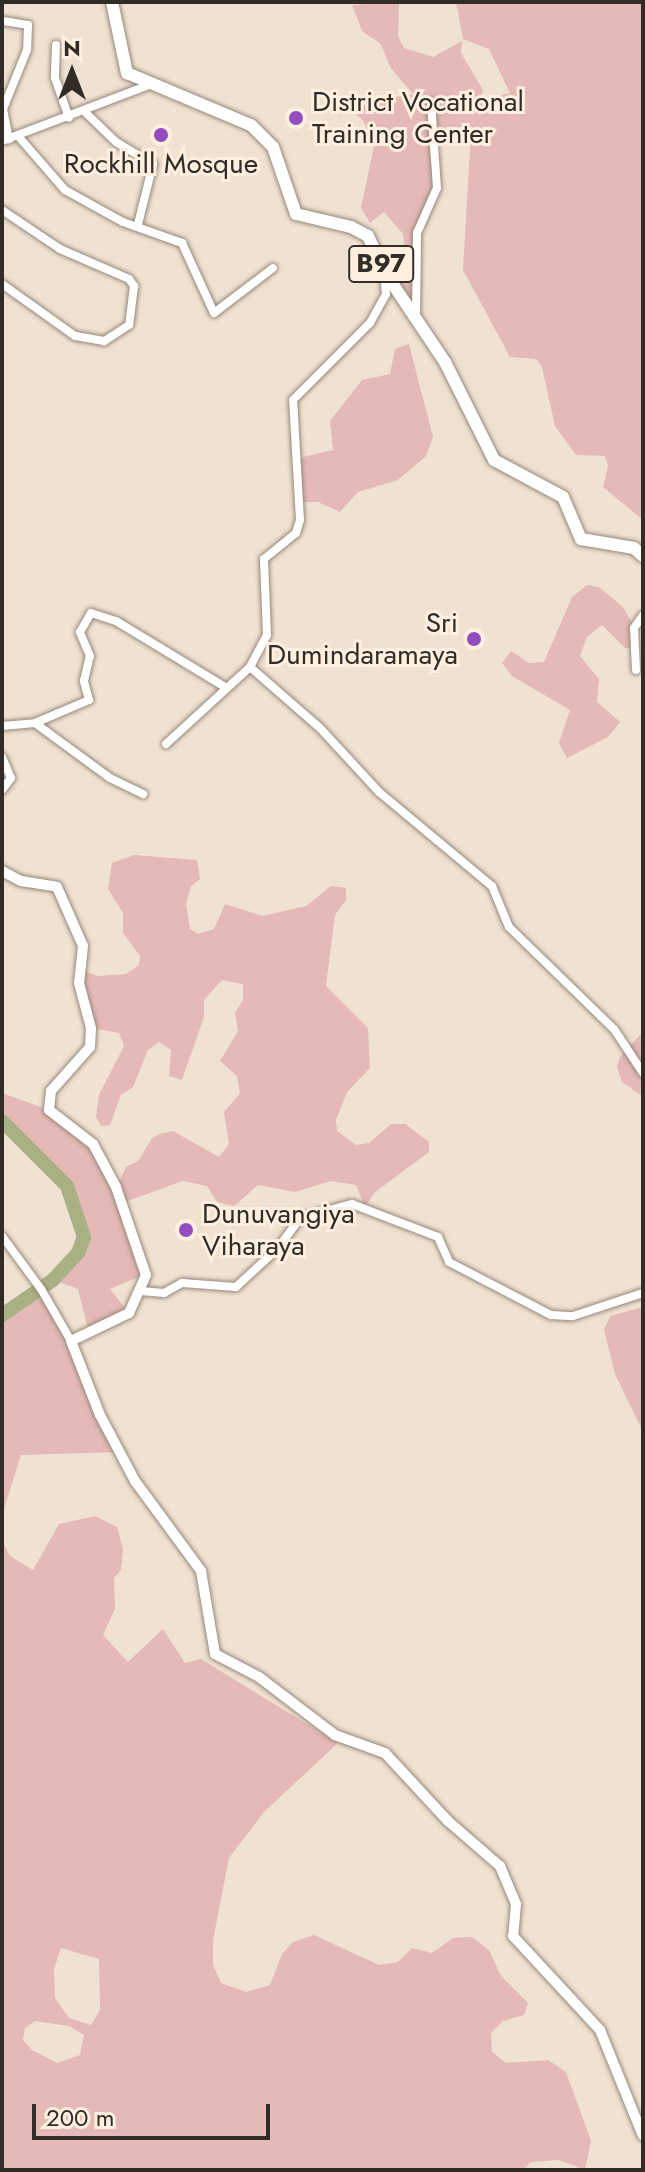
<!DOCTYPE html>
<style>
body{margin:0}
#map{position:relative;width:645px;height:2172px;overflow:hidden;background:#f0e2d2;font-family:Jost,sans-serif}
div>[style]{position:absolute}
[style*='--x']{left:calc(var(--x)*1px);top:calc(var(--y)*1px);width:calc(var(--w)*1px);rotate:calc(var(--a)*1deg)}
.green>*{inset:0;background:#e5b9b6}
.river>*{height:14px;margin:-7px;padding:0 7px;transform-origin:7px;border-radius:7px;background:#a8b184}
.roads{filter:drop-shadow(0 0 2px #97897b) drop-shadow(0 0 2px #97897b)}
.minor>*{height:8px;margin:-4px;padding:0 4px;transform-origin:4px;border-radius:4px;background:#fff}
.tertiary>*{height:10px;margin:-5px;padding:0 5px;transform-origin:5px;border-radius:5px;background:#fff}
.primary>*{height:12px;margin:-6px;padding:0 6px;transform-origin:6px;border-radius:6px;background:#fff}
.dots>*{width:22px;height:22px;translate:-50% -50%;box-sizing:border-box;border:4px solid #feefdf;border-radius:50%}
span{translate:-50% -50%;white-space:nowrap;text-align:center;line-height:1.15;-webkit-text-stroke:6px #feefdf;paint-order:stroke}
.shield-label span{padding:2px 6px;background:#feefdf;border:2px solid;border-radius:6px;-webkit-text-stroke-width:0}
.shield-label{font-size:26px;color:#312c26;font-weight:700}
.poi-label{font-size:28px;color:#312c26}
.left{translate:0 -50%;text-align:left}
.right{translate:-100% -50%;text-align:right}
.frame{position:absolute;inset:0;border:4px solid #312c26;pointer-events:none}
.north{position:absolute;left:32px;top:32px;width:80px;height:80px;-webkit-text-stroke:6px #feefdf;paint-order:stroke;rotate:0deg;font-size:22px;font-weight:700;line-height:32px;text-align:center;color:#312c26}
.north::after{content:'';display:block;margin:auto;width:28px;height:36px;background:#312c26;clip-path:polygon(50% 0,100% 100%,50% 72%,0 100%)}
.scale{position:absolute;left:32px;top:2104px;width:238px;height:36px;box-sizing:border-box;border:4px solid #312c26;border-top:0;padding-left:10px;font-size:24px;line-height:28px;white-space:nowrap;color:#312c26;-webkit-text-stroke:6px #feefdf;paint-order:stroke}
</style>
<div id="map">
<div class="green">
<div style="clip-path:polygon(399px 2px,398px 36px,404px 48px,433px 57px,462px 41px,461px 53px,483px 90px,479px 101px,510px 93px,489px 49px,463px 39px,456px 2px,643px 2px,643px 520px,603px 487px,608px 466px,605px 456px,576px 455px,568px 444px,555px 426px,542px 367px,536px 359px,510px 357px,463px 270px,471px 132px,454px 127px,437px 130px,437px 188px,417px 233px,416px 317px,378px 254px,405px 250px,403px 234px,384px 212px,370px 223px,361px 208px,374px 146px,363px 120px,343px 105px,413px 94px,390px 67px,381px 44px,362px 31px,352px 5px)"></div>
<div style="clip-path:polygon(409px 344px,433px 437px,426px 456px,398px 480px,358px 492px,340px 512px,318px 502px,299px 502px,299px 458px,333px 450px,330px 421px,362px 380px,390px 374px,395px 349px)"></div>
<div style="clip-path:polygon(587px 585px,599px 587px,623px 607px,640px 637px,635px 648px,625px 648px,602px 625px,587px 637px,580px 656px,599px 679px,597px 702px,620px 722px,608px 737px,567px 758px,559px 743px,570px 710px,512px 676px,502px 663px,511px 651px,529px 663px,544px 662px,572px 597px)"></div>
<div style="clip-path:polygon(134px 855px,197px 860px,200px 879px,191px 886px,186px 904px,190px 929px,198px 934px,214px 929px,225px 904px,263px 916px,306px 906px,331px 886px,346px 888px,346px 900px,335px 915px,326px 986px,368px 1028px,370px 1068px,347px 1092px,336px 1120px,337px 1131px,356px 1145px,369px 1143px,391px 1124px,405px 1124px,429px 1142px,429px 1152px,375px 1192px,365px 1207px,356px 1185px,331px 1181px,295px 1192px,258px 1185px,234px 1206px,217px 1202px,207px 1186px,183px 1181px,122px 1203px,146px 1274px,110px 1289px,129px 1313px,89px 1333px,78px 1289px,53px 1280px,78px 1253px,84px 1237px,82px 1217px,67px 1185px,2px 1121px,2px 1093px,49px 1110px,93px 1144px,117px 1186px,126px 1167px,139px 1160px,152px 1138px,162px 1133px,173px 1131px,219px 1157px,229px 1144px,224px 1112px,240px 1093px,237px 1076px,220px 1061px,238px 1031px,235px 1013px,243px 1000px,243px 984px,222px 980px,204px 1000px,204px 1017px,182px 1080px,169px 1076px,171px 1050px,159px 1042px,148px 1050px,133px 1087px,121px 1095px,110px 1125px,101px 1126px,96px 1117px,99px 1095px,124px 1046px,119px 1033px,91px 1028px,80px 969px,97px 976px,126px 974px,139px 965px,140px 956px,123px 933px,123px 913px,108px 889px,112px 863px)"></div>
<div style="clip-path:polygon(643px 1032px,643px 1096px,642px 1096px,622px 1082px,617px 1067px,620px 1057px)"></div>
<div style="clip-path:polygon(41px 1289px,66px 1329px,119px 1452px,21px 1455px,2px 1515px,2px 1539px,2px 1315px)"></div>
<div style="clip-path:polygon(643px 1307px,643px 1432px,615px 1374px,604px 1330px,610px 1316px)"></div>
<div style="clip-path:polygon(evenodd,95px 1516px,117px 1527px,123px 1549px,121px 1570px,114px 1578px,115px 1609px,103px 1635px,128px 1662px,163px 1629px,185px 1663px,201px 1659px,338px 1743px,264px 1812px,229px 1858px,213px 1940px,213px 1965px,221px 1983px,246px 1992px,270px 1985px,282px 1954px,293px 1942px,314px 1935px,379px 1965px,398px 1962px,412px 1948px,432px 1953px,453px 1938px,472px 1937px,489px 1950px,501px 1976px,528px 2003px,524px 2015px,503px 2021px,491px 2033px,492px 2052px,506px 2063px,548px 2060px,566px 2072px,591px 2141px,585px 2170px,559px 2160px,531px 2162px,523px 2170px,2px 2170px,2px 1540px,10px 1556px,33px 1570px,59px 1524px,95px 1516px,61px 1948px,99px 1959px,100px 2010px,91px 2025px,69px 2018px,55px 1998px,54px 1969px,61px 1948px,95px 1516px,35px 2021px,69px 2026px,84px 2035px,80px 2055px,57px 2063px,32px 2050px,23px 2040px,25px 2028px,35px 2021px)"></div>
</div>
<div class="river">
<div style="--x:2;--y:1121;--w:92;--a:45"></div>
<div style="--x:67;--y:1186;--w:54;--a:71.6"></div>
<div style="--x:84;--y:1237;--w:17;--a:111"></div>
<div style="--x:78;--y:1253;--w:37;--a:133"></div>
<div style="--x:53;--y:1280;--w:62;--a:145.5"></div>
</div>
<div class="roads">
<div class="minor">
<div style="--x:3;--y:21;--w:25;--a:9"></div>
<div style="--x:28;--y:25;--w:25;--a:92"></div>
<div style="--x:27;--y:50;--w:64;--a:112.1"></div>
<div style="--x:3;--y:109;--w:31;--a:79"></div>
<div style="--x:56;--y:45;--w:33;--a:92"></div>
<div style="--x:55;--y:78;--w:42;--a:70.7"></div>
<div style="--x:85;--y:112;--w:43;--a:44.1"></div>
<div style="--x:116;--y:142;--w:43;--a:30.7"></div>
<div style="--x:153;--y:164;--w:62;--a:104"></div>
<div style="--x:18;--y:136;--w:72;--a:49"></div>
<div style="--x:65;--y:190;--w:66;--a:28.9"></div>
<div style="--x:123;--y:222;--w:63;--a:19.6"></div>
<div style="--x:182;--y:243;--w:77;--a:65.4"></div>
<div style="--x:214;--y:313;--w:74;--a:-37.3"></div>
<div style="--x:2;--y:141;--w:160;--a:-20.9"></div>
<div style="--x:2;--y:210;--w:70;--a:33.9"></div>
<div style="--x:60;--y:249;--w:75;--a:23.5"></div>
<div style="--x:129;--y:279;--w:9;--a:54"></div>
<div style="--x:134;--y:286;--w:39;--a:97"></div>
<div style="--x:129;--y:325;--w:30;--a:147"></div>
<div style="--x:104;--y:341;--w:29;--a:-170"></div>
<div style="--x:75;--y:336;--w:90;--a:-144.5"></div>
<div style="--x:416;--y:316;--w:83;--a:-89.3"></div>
<div style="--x:417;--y:233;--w:49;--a:-66"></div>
<div style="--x:437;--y:188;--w:86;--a:-94"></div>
<div style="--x:250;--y:667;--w:93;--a:41.1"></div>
<div style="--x:320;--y:728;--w:87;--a:47.3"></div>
<div style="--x:379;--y:792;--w:147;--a:39.8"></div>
<div style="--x:492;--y:886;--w:44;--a:67.5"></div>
<div style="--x:509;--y:927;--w:146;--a:44.2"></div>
<div style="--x:614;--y:1029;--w:53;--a:56.6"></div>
<div style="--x:636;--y:670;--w:42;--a:-92.7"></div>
<div style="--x:634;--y:628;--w:16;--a:-55"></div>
<div style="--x:35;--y:723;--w:93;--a:36.3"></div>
<div style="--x:110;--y:778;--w:37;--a:26"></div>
<div style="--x:2;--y:726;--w:33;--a:-5"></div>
<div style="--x:35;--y:723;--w:59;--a:-23.1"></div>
<div style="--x:89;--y:700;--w:20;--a:-105"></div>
<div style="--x:84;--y:681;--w:26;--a:-77"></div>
<div style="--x:90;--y:656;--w:26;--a:-113"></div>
<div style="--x:80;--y:632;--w:22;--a:-60"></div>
<div style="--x:91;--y:613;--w:26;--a:18"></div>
<div style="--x:116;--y:621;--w:127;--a:31.2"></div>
<div style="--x:166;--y:744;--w:114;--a:-42.5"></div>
<div style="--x:250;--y:667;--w:36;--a:-62"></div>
<div style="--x:267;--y:635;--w:76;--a:-92.3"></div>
<div style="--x:264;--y:559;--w:41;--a:-39.1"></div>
<div style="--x:296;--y:533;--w:14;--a:-73"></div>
<div style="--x:300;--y:520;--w:120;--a:-93.3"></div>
<div style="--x:293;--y:400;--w:109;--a:-45"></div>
<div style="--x:370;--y:323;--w:33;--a:-61"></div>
<div style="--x:386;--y:294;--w:22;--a:-95"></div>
<div style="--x:2;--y:757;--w:23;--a:67"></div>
<div style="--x:11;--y:778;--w:15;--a:127"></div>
<div style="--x:2;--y:1236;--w:66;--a:53.7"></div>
<div style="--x:41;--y:1289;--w:60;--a:60"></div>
<div style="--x:141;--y:1291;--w:23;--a:5"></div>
<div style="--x:164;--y:1293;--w:21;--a:-29"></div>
<div style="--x:182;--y:1283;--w:54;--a:4.2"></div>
<div style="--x:236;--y:1287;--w:56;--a:-42.8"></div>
<div style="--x:277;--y:1249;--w:39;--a:-53"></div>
<div style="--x:300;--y:1218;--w:54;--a:-15.1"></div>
<div style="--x:352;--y:1204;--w:92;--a:21"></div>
<div style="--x:438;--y:1237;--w:27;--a:66"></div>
<div style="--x:449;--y:1262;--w:115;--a:27.5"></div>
<div style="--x:551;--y:1315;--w:22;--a:3"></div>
<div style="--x:573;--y:1316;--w:74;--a:-18.2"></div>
</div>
<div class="tertiary">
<div style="--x:2;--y:871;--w:21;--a:28"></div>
<div style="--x:21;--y:881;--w:36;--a:9"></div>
<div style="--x:57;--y:887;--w:64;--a:66.2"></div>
<div style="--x:83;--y:946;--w:37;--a:96"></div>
<div style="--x:79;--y:983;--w:47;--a:75.1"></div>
<div style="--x:91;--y:1028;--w:19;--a:93"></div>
<div style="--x:90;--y:1047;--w:59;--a:131.6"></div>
<div style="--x:51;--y:1091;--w:19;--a:96"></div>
<div style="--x:49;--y:1110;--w:56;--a:37.7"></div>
<div style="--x:93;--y:1144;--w:49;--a:61.9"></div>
<div style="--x:116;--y:1187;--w:93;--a:71.2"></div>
<div style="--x:146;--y:1275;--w:42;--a:114.1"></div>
<div style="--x:129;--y:1313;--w:64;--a:154.2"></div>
<div style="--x:71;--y:1341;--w:79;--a:68.6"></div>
<div style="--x:100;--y:1415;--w:75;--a:62.1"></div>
<div style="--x:135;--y:1481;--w:112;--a:53.7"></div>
<div style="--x:201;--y:1571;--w:84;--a:80.4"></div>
<div style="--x:215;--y:1654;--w:50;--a:27.6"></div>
<div style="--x:259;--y:1677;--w:96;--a:37.3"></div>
<div style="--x:335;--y:1735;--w:53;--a:19.8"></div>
<div style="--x:385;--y:1753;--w:93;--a:47.2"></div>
<div style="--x:448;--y:1821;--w:69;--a:40.9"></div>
<div style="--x:500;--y:1866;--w:41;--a:67.2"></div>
<div style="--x:516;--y:1904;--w:32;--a:95"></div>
<div style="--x:513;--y:1936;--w:128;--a:47.2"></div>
<div style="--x:600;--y:2030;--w:114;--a:67.9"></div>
</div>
<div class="primary">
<div style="--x:112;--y:2;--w:73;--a:78.1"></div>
<div style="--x:127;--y:73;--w:134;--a:22.8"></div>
<div style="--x:251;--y:125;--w:31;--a:45"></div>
<div style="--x:273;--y:147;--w:71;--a:71.1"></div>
<div style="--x:296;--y:214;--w:57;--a:13.3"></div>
<div style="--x:351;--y:227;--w:19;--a:28"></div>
<div style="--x:368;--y:236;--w:38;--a:65"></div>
<div style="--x:384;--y:271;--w:110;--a:56.2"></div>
<div style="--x:445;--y:362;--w:110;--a:63.4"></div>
<div style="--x:494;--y:460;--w:78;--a:28.2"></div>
<div style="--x:563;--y:497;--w:46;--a:66.8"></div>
<div style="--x:581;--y:539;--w:54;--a:9.6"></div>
<div style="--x:634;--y:548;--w:12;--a:42"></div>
</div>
</div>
<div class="dots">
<div style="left:296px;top:118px;background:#944dc0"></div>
<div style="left:161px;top:135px;background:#944dc0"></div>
<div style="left:474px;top:639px;background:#944dc0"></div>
<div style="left:186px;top:1230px;background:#944dc0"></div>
</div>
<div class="shield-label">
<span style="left:381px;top:264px">B97</span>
</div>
<div class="poi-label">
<span class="left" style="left:312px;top:118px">District Vocational<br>Training Center</span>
<span style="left:161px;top:164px">Rockhill Mosque</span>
<span class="right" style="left:458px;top:639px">Sri<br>Dumindaramaya</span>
<span class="left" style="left:202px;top:1230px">Dunuvangiya<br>Viharaya</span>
</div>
<div class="frame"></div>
<div class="north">N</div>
<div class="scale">200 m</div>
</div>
